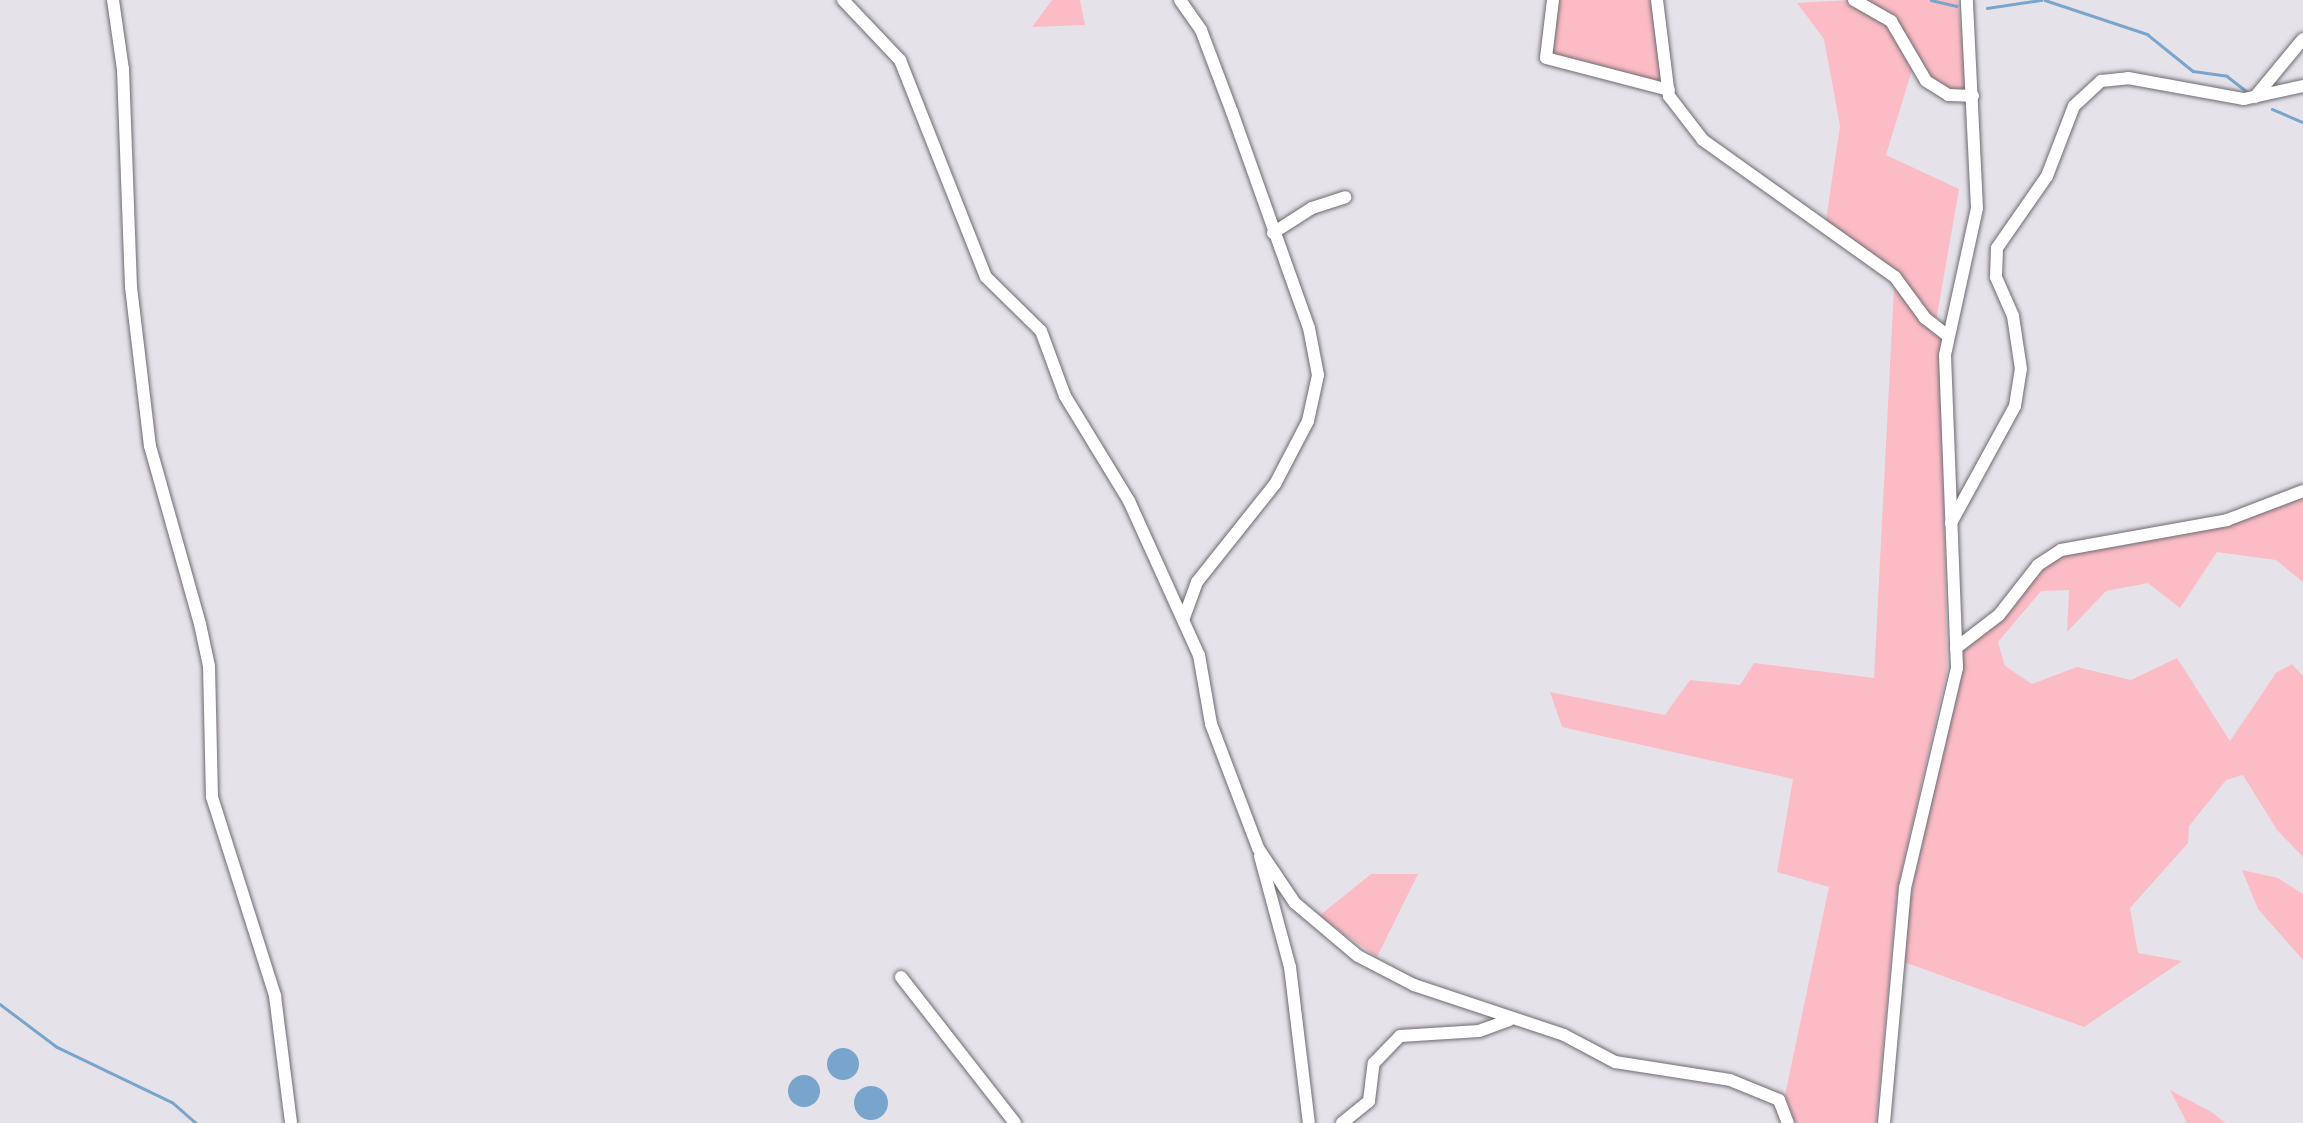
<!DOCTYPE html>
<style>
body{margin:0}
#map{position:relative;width:2303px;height:1123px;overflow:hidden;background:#e6e2ea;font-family:Lato,sans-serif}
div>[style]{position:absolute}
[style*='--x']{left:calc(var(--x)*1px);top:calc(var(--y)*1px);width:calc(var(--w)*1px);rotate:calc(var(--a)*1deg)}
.green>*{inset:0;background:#fbbcc5}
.water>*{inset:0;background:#79a5cc}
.round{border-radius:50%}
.stream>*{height:2.5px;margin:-1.25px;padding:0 1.25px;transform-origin:1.25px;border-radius:1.25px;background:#79a5cc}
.roads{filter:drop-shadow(0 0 2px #6e6a71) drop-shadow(0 0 2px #6e6a71)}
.minor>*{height:12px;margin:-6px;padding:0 6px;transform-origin:6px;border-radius:6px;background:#fff}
span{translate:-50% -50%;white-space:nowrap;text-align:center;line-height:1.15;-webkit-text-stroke:8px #fff;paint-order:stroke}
</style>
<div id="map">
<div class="green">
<div style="clip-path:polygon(1052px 0,1080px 0,1085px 25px,1032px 27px)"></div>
<div style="clip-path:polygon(1557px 0,1655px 0,1666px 85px,1550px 56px)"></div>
<div style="clip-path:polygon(1850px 0,1887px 22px,1912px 70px,1886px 155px,1959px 189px,1936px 321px,1897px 273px,1826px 220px,1840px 126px,1824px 39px,1797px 3px)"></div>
<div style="clip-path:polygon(1861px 0,1957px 0,1968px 90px,1948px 91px,1927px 78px,1903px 39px)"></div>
<div style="clip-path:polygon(1894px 288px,1941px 338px,1947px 670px,1897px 892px,1876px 1123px,1795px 1123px,1785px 1095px,1829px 887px,1777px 872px,1793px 779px,1562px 727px,1550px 692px,1665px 715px,1690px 680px,1740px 685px,1754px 663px,1874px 678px)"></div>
<div style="clip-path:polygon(2303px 495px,2303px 582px,2276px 560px,2217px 552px,2180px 608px,2148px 583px,2106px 591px,2067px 632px,2069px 590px,2041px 591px,1998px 642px,2005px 666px,2032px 684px,2077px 667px,2131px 680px,2177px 658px,2230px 741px,2276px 673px,2292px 664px,2303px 676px,2303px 857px,2277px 830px,2243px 775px,2226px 780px,2189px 826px,2188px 843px,2130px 908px,2138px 953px,2182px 961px,2084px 1027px,1904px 962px,1910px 900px,1965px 644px,2061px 554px,2190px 533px)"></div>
<div style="clip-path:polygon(2242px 870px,2278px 878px,2303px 894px,2303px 960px,2258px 909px)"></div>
<div style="clip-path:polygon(1371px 874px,1418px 874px,1377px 957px,1319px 916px)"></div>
<div style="clip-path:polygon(2170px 1090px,2213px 1113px,2225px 1123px,2187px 1123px)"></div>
</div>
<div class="water">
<div class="round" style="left:827px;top:1048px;width:32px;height:32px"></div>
<div class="round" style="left:788px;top:1075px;width:32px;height:32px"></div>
<div class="round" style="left:854px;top:1086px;width:34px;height:34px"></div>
</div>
<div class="stream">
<div style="--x:1931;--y:0;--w:26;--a:13"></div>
<div style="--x:2045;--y:0;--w:108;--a:18.4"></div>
<div style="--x:2147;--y:34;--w:59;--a:38.8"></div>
<div style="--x:2193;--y:71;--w:34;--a:8"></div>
<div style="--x:2227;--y:76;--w:24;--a:38"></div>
<div style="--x:1987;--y:8;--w:55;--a:-8.4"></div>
<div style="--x:2272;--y:109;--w:34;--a:23"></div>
<div style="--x:0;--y:1004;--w:71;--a:37"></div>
<div style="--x:57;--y:1047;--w:127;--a:25.6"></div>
<div style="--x:172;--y:1102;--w:32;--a:41"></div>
</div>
<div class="roads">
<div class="minor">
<div style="--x:113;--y:0;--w:70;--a:81.8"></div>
<div style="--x:123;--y:69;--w:218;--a:87.9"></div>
<div style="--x:131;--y:287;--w:160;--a:83.2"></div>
<div style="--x:150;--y:446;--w:185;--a:74.3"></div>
<div style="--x:200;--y:624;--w:43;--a:77.9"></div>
<div style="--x:209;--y:666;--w:131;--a:88.7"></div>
<div style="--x:212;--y:797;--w:209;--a:72.4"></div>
<div style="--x:275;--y:996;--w:128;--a:82.8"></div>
<div style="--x:843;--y:0;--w:83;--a:46.5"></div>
<div style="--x:900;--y:60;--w:233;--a:68.4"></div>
<div style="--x:986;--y:277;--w:77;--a:44.5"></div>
<div style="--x:1041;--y:331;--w:69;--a:69.7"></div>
<div style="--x:1065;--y:396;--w:123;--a:58.6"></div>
<div style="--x:1129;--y:501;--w:169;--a:65.6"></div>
<div style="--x:1199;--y:655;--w:70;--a:80.1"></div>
<div style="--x:1211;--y:724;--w:133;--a:69.2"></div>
<div style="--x:1258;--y:848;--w:66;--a:56.1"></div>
<div style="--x:1295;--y:903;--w:82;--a:40.1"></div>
<div style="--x:1358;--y:956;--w:63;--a:27.4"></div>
<div style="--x:1414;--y:985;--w:158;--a:18.4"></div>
<div style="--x:1564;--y:1035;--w:58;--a:27.9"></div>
<div style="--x:1615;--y:1062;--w:116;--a:8.9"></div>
<div style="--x:1730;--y:1080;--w:53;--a:22.2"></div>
<div style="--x:1779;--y:1100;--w:25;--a:69"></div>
<div style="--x:1180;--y:0;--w:37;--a:55"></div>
<div style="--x:1201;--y:30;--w:88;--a:69.3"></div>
<div style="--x:1232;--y:112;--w:229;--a:70.4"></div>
<div style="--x:1309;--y:328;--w:48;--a:79.2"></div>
<div style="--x:1318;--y:375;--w:47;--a:102.3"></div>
<div style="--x:1308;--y:421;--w:71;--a:117.6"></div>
<div style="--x:1275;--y:484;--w:125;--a:128.5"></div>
<div style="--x:1197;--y:582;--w:38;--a:110"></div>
<div style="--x:1553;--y:0;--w:58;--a:96.9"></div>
<div style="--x:1546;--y:58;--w:127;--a:14.6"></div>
<div style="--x:1657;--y:0;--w:97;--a:82.9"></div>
<div style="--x:1669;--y:96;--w:56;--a:52.3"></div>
<div style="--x:1703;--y:140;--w:236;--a:35.5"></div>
<div style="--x:1895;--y:277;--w:51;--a:53.8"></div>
<div style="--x:1925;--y:318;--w:29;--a:38"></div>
<div style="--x:1854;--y:0;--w:43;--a:29.6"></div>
<div style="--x:1891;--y:21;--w:69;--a:59.7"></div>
<div style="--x:1926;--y:81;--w:26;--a:32"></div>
<div style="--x:1948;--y:95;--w:25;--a:2"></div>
<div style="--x:2255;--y:97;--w:75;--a:-50.4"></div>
<div style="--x:1273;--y:233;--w:46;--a:-32.7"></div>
<div style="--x:1312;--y:208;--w:35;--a:-18"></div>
<div style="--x:1951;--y:523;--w:133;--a:-61.3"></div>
<div style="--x:2015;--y:406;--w:37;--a:-81"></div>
<div style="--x:2021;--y:369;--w:54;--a:-98.6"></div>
<div style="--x:2013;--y:316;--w:43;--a:-113.6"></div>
<div style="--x:1996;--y:277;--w:29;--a:-88"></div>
<div style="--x:1997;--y:248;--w:88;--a:-55.2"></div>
<div style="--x:2047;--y:176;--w:75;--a:-68.9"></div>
<div style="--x:2074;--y:106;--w:37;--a:-43"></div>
<div style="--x:2101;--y:81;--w:27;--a:-6"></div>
<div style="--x:2128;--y:78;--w:118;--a:10.3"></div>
<div style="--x:2244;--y:99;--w:60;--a:-12.4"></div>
<div style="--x:1956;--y:648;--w:54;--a:-37.5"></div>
<div style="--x:1999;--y:615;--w:63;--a:-52"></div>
<div style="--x:2038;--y:565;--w:27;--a:-33"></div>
<div style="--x:2061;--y:550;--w:169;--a:-10.2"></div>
<div style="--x:2227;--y:520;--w:81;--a:-20.9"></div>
<div style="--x:1260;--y:856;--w:115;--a:74.9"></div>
<div style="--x:1290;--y:967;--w:157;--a:83.1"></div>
<div style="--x:901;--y:977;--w:185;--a:52"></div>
<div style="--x:1342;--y:1123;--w:35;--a:-39"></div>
<div style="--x:1369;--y:1101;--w:38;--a:-83"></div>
<div style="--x:1374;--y:1063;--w:37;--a:-46"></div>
<div style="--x:1400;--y:1036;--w:79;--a:-3.6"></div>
<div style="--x:1479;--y:1031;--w:32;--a:-20"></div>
<div style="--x:1884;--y:1123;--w:236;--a:-84.9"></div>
<div style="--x:1905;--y:888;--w:226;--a:-76.7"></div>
<div style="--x:1957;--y:668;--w:313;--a:-92.2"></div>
<div style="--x:1945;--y:355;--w:150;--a:-77.7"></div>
<div style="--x:1977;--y:208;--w:208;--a:-92.8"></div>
</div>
</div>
</div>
